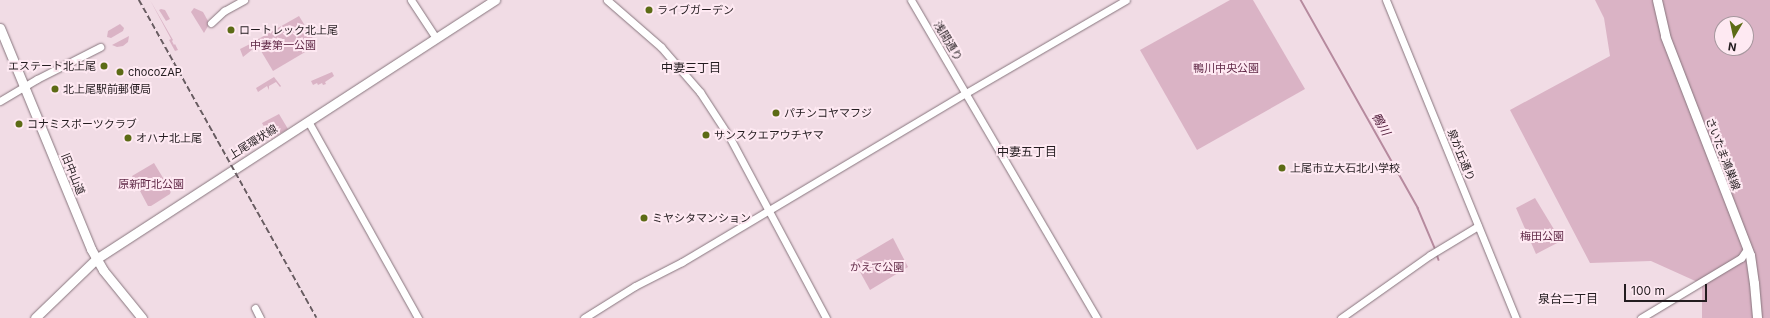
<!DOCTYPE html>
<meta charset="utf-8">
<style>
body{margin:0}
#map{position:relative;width:1770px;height:318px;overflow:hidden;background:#f1dce5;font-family:Inter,"Noto Sans JP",sans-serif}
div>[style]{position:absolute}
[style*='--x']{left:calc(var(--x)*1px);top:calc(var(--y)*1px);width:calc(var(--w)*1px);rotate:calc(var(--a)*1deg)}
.green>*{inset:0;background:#dab3c5}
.stream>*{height:1.5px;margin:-0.75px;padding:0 0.75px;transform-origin:0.75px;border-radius:0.75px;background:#b68a9e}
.roads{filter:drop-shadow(0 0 1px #87757d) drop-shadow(0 0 1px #87757d)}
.minor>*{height:7px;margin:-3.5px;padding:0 3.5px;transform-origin:3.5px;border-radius:3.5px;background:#fff}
.major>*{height:9px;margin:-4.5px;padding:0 4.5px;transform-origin:4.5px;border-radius:4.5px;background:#fff}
.rail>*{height:1.5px;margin-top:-0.75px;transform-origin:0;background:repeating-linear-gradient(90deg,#675b60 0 6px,transparent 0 9px)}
.dots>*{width:11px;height:11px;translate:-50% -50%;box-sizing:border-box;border:2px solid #fee9f2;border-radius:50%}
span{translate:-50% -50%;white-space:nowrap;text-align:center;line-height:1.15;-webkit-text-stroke:4px #fee9f2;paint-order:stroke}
.poi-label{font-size:11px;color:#231c1f}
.left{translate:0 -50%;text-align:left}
.right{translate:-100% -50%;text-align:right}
.street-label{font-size:11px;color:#231c1f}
.park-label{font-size:11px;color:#622a48}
.neighbourhood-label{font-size:12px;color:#231c1f}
.water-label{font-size:12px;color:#4a1433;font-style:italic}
.north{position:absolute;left:1714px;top:16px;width:40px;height:40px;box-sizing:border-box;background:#fee9f2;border:1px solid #a6979e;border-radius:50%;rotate:189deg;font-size:11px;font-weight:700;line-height:16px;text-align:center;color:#231c1f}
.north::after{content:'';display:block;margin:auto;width:14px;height:18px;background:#5c6b15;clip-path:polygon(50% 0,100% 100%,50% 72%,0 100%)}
.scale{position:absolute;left:1624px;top:284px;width:83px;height:18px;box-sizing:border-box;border:2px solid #231c1f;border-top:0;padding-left:5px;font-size:12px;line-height:14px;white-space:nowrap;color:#231c1f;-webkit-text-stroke:3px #fee9f2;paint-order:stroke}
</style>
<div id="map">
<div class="green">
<div style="clip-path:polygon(150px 0,173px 40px,172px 41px,174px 45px,175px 44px,178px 50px,175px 51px,169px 40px,171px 39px)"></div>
<div style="clip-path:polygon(1230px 0,1253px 0,1305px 89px,1197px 150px,1140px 50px)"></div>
<div style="clip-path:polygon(evenodd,1595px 0,1770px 0,1770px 318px,1702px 318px,1702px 284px,1651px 261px,1590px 263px,1510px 110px,1610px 56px,1604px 18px,1595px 0,1722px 24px,1746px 24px,1746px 48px,1722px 48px,1722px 24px)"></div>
<div style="clip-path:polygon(194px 8px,203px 12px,208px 21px,208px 26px,204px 33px,191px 12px)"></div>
<div style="clip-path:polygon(161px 9px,165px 10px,170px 19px,166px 21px,159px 10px)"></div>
<div style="clip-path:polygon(299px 16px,317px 45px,273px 71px,255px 41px)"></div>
<div style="clip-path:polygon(120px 24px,124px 28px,123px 31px,111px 38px,107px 37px,108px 31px)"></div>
<div style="clip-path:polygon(129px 36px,128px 42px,123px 46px,117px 47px,112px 45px)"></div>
<div style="clip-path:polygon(250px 44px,255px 50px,253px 49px,243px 57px,240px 49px)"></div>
<div style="clip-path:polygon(332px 72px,334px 76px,325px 82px,326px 84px,323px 85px,322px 83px,318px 85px,317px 83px,313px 85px,311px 81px)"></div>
<div style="clip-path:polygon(274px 77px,281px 86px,280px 87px,276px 82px,269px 86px,269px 90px,267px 86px,258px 92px,256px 88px)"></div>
<div style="clip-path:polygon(279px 114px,288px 129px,271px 139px,262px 123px)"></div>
<div style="clip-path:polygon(154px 163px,171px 191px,170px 194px,151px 206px,148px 206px,132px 176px)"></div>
<div style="clip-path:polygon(1535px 198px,1561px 241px,1536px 254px,1516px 208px)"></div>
<div style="clip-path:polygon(893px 238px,908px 267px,870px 290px,854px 261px)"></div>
</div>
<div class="stream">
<div style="--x:1301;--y:0;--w:239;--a:60.6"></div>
<div style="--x:1418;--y:208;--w:43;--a:67"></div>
<div style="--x:1437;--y:254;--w:6;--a:72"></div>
</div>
<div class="roads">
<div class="minor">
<div style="--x:411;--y:0;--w:45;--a:56.7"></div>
<div style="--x:607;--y:0;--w:72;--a:41"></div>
<div style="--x:661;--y:47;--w:60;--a:49.1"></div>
<div style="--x:700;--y:92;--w:55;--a:56.9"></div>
<div style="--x:730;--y:138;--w:204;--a:61.9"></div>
<div style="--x:911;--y:0;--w:368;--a:59.7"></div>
<div style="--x:1386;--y:0;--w:344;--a:67.8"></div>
<div style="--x:211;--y:23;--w:18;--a:-43"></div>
<div style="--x:224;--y:11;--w:23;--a:-29"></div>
<div style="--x:0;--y:101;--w:43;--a:-30.7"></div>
<div style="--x:37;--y:79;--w:71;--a:-26.9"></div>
<div style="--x:308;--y:121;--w:226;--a:60.8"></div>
<div style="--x:255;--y:308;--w:11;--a:63"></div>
<div style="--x:584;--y:318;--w:60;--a:-32.1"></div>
<div style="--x:635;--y:286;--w:53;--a:-27.1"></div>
<div style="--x:682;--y:262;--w:330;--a:-30.8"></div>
<div style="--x:966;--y:93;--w:185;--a:-30.2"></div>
<div style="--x:1341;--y:318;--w:109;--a:-35.3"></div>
<div style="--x:1430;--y:255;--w:56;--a:-31.1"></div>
<div style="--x:1641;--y:318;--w:117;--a:-31"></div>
<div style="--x:1741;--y:258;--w:11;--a:-56"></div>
</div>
<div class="major">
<div style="--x:1657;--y:0;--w:37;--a:77"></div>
<div style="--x:1665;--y:36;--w:235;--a:68.8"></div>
<div style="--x:1750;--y:255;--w:28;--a:82"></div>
<div style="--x:1754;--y:283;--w:35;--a:85"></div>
<div style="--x:0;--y:28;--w:239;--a:67.6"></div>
<div style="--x:91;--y:249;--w:24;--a:60"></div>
<div style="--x:103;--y:270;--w:62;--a:50.9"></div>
<div style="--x:35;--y:318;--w:85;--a:-44"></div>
<div style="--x:96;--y:259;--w:476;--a:-33"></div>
</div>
</div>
<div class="rail">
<div style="--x:139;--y:0;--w:364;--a:60.8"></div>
</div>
<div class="dots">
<div style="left:649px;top:10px;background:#5c6b15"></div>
<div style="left:231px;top:30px;background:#5c6b15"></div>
<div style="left:104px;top:66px;background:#5c6b15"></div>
<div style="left:120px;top:72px;background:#5c6b15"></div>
<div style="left:55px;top:89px;background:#5c6b15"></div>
<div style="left:776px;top:113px;background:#5c6b15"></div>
<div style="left:19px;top:124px;background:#5c6b15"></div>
<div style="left:706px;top:135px;background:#5c6b15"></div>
<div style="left:128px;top:138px;background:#5c6b15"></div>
<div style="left:1282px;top:168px;background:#5c6b15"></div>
<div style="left:644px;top:218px;background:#5c6b15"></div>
</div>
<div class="poi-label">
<span class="left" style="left:657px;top:10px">ライブガーデン</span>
<span class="left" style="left:239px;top:30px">ロートレック北上尾</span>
<span class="right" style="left:96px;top:66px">エステート北上尾</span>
<span class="left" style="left:128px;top:72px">chocoZAP</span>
<span class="left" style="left:63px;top:89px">北上尾駅前郵便局</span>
<span class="left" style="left:784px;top:113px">パチンコヤマフジ</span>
<span class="left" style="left:27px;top:124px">コナミスポーツクラブ</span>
<span class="left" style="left:714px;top:135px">サンスクエアウチヤマ</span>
<span class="left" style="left:136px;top:138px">オハナ北上尾</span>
<span class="left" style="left:1290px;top:168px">上尾市立大石北小学校</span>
<span class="left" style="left:652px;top:218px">ミヤシタマンション</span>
</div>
<div class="street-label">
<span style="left:948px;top:41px;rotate:59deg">浅間通り</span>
<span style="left:253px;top:142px;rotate:-32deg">上尾環状線</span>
<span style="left:1723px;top:154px;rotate:69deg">さいたま鴻巣線</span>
<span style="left:1461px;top:155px;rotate:68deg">泉が丘通り</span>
<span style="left:73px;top:174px;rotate:68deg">旧中山道</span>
</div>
<div class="park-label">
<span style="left:283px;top:45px">中妻第一公園</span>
<span style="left:1226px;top:68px">鴨川中央公園</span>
<span style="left:151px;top:184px">原新町北公園</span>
<span style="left:1542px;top:236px">梅田公園</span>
<span style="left:877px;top:267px">かえで公園</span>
</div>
<div class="neighbourhood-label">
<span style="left:691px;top:68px">中妻三丁目</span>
<span style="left:1027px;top:152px">中妻五丁目</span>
<span style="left:1568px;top:299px">泉台二丁目</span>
</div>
<div class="water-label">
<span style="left:1381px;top:124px;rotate:60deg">鴨川</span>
</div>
<div class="north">N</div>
<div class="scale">100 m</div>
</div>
